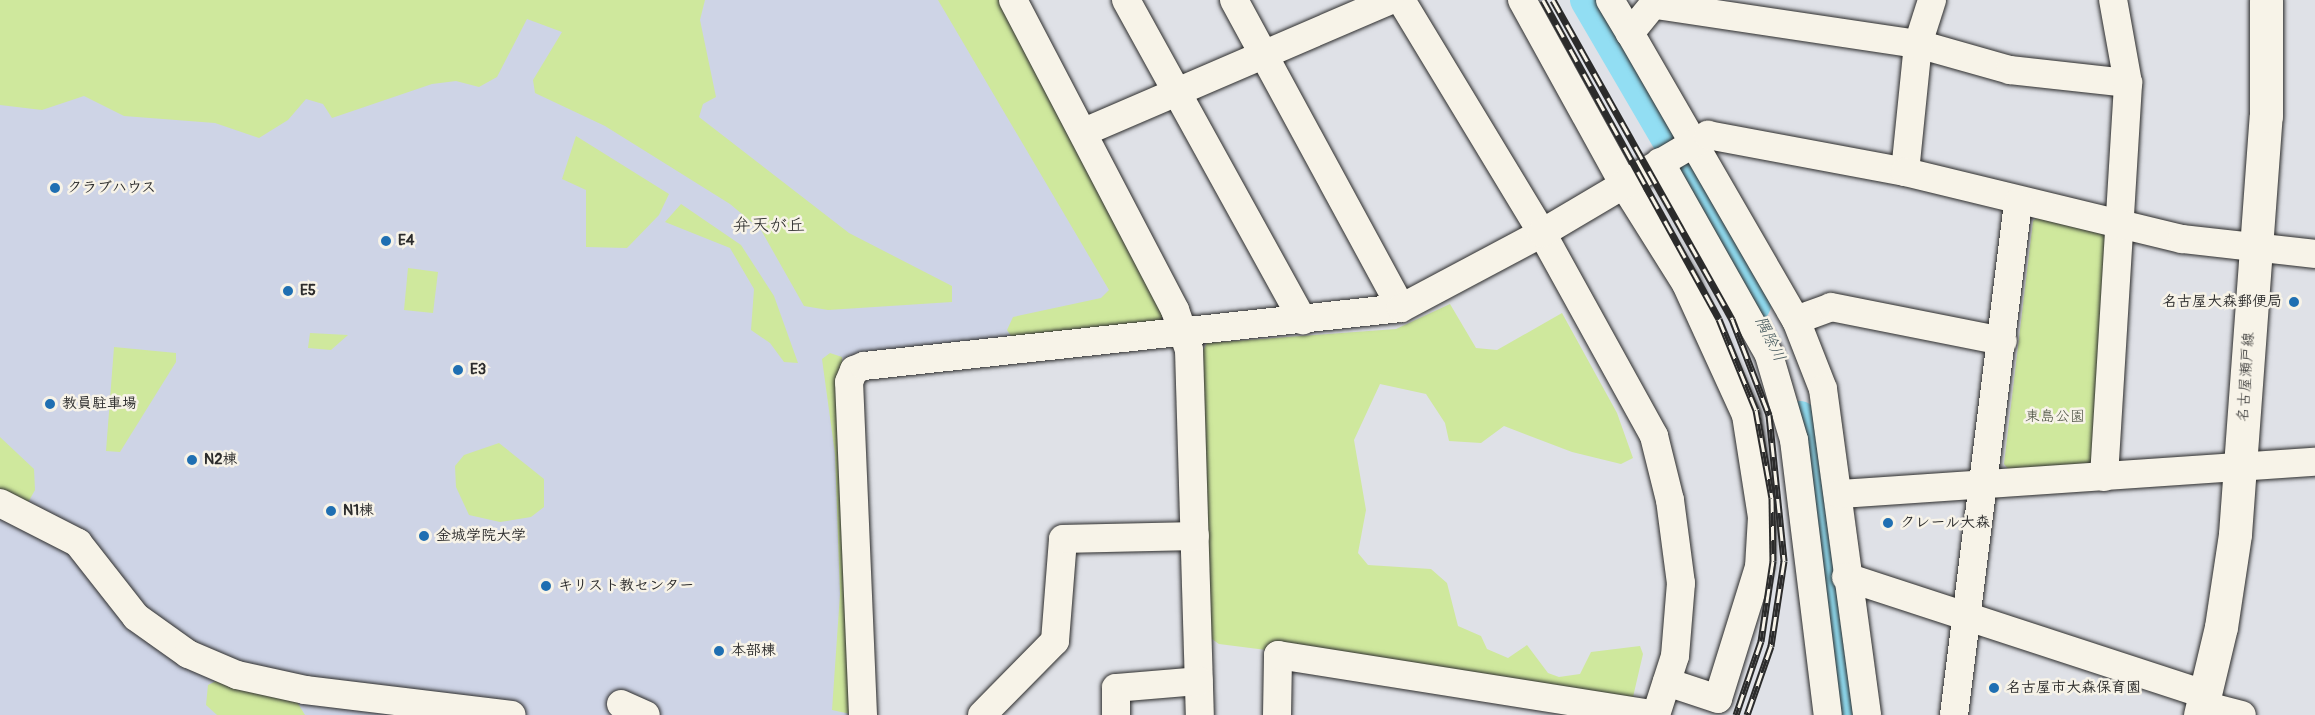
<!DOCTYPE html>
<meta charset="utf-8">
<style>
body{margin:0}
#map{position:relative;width:2315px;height:715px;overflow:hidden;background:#dfe1e7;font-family:Pangolin,"Klee One",sans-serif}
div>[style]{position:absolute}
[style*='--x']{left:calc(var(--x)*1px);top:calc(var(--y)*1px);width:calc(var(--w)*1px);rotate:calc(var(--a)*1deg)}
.built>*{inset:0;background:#ced4e6}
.green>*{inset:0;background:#cfe89d}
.river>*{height:34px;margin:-17px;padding:0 17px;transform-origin:17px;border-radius:17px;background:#92def3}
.roads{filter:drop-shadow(0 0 2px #2b2b2b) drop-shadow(0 0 2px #2b2b2b)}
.minor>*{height:28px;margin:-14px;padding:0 14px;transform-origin:14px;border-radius:14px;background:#f7f3e8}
.major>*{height:33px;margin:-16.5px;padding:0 16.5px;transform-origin:16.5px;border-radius:16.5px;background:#f7f3e8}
.rail>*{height:7px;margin-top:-3.5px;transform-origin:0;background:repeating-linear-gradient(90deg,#f7f3e8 0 14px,#2b2b2b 0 28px);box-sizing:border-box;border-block:2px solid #2b2b2b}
.dots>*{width:16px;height:16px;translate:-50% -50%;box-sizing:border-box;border:3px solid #f7f3e8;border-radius:50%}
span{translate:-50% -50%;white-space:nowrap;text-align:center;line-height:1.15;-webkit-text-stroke:5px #f7f3e8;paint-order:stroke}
.poi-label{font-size:15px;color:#2b2b2b;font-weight:700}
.left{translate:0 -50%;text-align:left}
.right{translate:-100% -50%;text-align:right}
.street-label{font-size:15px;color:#2b2b2b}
.park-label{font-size:15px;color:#4c5142}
.water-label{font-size:16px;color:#45585d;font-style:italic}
.quarter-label{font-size:18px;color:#2b2b2b}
</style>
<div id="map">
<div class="built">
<div style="clip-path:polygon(0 0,1004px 0,1164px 312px,1013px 339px,842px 358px,855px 715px,0 715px)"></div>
</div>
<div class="green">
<div style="clip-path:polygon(0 0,705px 0,700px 20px,716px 97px,703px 104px,699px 117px,849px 233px,952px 286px,952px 302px,828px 310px,804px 306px,761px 230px,730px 204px,605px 126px,535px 93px,533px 80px,562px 32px,527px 19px,497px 77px,479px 87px,456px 81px,432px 84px,332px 118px,323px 104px,306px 99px,288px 120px,259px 138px,215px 123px,124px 116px,84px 96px,42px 110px,0 105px)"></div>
<div style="clip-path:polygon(938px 0,1004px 0,1164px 312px,1159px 326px,1013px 339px,1007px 330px,1013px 317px,1101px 298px,1109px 290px)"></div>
<div style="clip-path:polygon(576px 136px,669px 194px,659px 215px,627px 248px,586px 247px,586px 190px,562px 179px)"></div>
<div style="clip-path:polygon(681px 204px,741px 245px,774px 296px,798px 363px,784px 362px,770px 343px,751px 330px,754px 289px,730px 248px,665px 222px)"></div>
<div style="clip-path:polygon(2040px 215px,2107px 230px,2098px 462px,2010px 471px,2004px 464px,2033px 221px)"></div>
<div style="clip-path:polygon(408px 268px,438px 272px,433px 313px,404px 310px)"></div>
<div style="clip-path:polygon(1450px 304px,1476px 348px,1497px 350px,1562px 313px,1617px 413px,1633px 458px,1621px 464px,1572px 452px,1504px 426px,1481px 443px,1449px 441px,1445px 423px,1426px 394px,1380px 384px,1354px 440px,1366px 510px,1358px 553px,1368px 565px,1431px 569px,1447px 583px,1458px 626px,1481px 636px,1487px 649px,1508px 658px,1527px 645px,1548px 673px,1559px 677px,1580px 674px,1591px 652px,1640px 646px,1643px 654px,1633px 697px,1219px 644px,1209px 637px,1203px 351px,1207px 343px,1396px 329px)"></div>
<div style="clip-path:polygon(310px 333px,348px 335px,331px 350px,308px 348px)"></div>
<div style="clip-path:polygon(114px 347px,176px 353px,176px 362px,120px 452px,106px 451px)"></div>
<div style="clip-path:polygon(830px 353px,842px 357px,855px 715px,832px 710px,840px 594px,835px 454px,822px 359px)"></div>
<div style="clip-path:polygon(0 437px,34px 469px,35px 490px,25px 508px,0 495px)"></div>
<div style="clip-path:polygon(499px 443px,544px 479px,544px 507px,531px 517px,500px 522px,469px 515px,456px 487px,455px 466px,464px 455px)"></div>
<div style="clip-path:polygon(222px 678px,294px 697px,305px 715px,217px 715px,206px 705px,208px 685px)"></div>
</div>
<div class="river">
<div style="--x:1587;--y:0;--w:226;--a:59.7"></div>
<div style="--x:1701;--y:195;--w:122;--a:64.3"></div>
<div style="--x:1800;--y:418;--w:109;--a:76.2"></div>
<div style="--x:1826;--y:524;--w:192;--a:83.1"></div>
</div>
<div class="roads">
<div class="minor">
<div style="--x:1013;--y:0;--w:350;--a:62.4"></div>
<div style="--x:1175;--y:310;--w:42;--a:70.7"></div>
<div style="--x:1189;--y:350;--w:365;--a:88.3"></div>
<div style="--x:1126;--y:0;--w:366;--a:61.1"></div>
<div style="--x:1234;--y:0;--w:350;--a:61.5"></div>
<div style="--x:1401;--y:0;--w:272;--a:58.8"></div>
<div style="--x:1542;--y:233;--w:232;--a:61.1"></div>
<div style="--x:1654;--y:436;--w:66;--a:76"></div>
<div style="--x:1670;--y:500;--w:84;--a:82.5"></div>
<div style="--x:1681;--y:583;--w:73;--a:94.7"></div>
<div style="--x:1675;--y:656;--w:62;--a:107.9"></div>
<div style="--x:1522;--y:0;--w:211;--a:61.1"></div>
<div style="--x:1624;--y:185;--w:117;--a:57.9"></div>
<div style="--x:1686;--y:284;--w:144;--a:65.4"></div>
<div style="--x:1746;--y:415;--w:103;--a:81.1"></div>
<div style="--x:1762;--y:517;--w:50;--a:93.4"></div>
<div style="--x:1759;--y:567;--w:138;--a:107.3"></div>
<div style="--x:1718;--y:699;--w:54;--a:-161.6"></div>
<div style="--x:1610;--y:0;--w:39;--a:59"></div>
<div style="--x:1657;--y:0;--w:43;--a:129.3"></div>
<div style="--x:1630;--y:33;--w:332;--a:60"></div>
<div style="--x:1796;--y:320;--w:74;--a:68.6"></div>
<div style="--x:1823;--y:389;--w:329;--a:82.3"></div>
<div style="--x:1656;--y:5;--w:265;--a:8.5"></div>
<div style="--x:1918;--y:44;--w:96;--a:15.8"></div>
<div style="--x:2010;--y:70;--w:119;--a:6.3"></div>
<div style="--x:1084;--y:132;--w:333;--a:-23.3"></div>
<div style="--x:1660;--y:162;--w:222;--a:60.5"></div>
<div style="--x:1769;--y:355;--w:89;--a:73.6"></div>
<div style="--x:1794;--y:440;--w:277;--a:83"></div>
<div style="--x:1905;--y:172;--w:129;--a:-84.2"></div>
<div style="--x:1918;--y:44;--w:46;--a:-72.3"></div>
<div style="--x:1796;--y:320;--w:37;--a:-20"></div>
<div style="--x:1831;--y:307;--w:175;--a:11.2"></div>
<div style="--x:2104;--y:477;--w:395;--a:-86.5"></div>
<div style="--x:2128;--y:83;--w:84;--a:-100.2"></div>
<div style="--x:1840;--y:494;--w:476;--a:-3.9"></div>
<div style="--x:0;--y:503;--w:88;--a:27.1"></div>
<div style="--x:78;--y:543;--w:94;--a:51.9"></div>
<div style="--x:136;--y:617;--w:64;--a:35.4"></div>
<div style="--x:188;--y:654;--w:53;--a:23.2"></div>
<div style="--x:237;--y:675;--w:70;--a:12.4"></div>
<div style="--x:305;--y:690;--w:208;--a:6.9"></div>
<div style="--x:1846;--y:577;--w:379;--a:18.1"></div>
<div style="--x:621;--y:704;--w:27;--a:24"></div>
<div style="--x:2203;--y:705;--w:40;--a:14.4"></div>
<div style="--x:863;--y:715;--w:333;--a:-92.4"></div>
<div style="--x:849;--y:382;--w:13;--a:-67"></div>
<div style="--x:854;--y:370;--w:11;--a:-22"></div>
<div style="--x:864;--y:366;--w:540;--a:-6.16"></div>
<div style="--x:1401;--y:308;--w:160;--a:-28"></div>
<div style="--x:1542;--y:233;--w:193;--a:-30.6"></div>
<div style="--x:1708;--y:135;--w:200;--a:10.6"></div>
<div style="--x:1905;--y:172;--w:285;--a:13.6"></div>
<div style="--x:2182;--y:239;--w:134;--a:6.4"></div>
<div style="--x:982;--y:715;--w:104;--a:-45.4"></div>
<div style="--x:1055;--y:641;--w:102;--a:-85.5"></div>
<div style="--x:1063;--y:539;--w:132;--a:-1.3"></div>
<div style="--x:1116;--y:715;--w:27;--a:-90"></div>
<div style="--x:1116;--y:688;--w:83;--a:-4.8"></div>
<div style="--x:1277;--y:715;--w:60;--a:-89"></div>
<div style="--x:1278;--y:655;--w:383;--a:9"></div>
<div style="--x:1954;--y:715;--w:516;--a:-82.87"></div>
</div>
<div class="major">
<div style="--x:2200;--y:715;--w:90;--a:-76.6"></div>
<div style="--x:2221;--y:627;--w:94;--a:-81.4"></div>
<div style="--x:2235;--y:534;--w:419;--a:-85.8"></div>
<div style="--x:2266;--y:116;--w:116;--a:-90"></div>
</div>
</div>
<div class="rail">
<div style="--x:1543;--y:0;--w:364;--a:61.1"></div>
<div style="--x:1719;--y:319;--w:98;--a:67.9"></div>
<div style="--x:1756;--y:410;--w:89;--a:79.7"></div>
<div style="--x:1772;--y:498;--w:63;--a:89.1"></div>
<div style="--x:1773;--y:561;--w:81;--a:98.5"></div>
<div style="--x:1761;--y:641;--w:78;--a:108.7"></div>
<div style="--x:1553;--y:0;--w:366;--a:60.7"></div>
<div style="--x:1732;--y:319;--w:103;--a:68.9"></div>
<div style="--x:1769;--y:415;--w:147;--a:84.1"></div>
<div style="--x:1784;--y:561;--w:86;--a:98.7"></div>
<div style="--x:1771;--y:646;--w:73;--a:109.2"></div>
</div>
<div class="dots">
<div style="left:55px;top:188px;background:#1f6fb2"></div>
<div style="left:386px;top:241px;background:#1f6fb2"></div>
<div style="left:288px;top:291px;background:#1f6fb2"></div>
<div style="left:2294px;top:302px;background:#1f6fb2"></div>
<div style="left:458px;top:370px;background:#1f6fb2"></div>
<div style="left:50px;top:404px;background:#1f6fb2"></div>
<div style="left:192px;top:460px;background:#1f6fb2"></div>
<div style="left:331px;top:511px;background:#1f6fb2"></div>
<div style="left:1888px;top:523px;background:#1f6fb2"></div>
<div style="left:424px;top:536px;background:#1f6fb2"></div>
<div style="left:546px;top:586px;background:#1f6fb2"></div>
<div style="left:719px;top:651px;background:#1f6fb2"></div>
<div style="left:1994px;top:688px;background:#1f6fb2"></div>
</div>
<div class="poi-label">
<span class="left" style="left:67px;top:188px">クラブハウス</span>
<span class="left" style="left:398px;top:241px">E4</span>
<span class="left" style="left:300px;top:291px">E5</span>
<span class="right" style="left:2282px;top:302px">名古屋大森郵便局</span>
<span class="left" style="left:470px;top:370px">E3</span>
<span class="left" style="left:62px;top:404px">教員駐車場</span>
<span class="left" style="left:204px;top:460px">N2棟</span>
<span class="left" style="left:343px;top:511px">N1棟</span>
<span class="left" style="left:1900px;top:523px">クレール大森</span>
<span class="left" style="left:436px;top:536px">金城学院大学</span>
<span class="left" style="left:558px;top:586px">キリスト教センター</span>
<span class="left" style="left:731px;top:651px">本部棟</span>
<span class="left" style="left:2006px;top:688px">名古屋市大森保育園</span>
</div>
<div class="street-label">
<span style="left:2246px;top:377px;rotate:-86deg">名古屋瀬戸線</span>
</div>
<div class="park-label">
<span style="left:2055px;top:417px">東島公園</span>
</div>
<div class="water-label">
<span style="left:1770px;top:339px;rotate:64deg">隅除川</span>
</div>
<div class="quarter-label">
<span style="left:769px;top:226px">弁天が丘</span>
</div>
</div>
